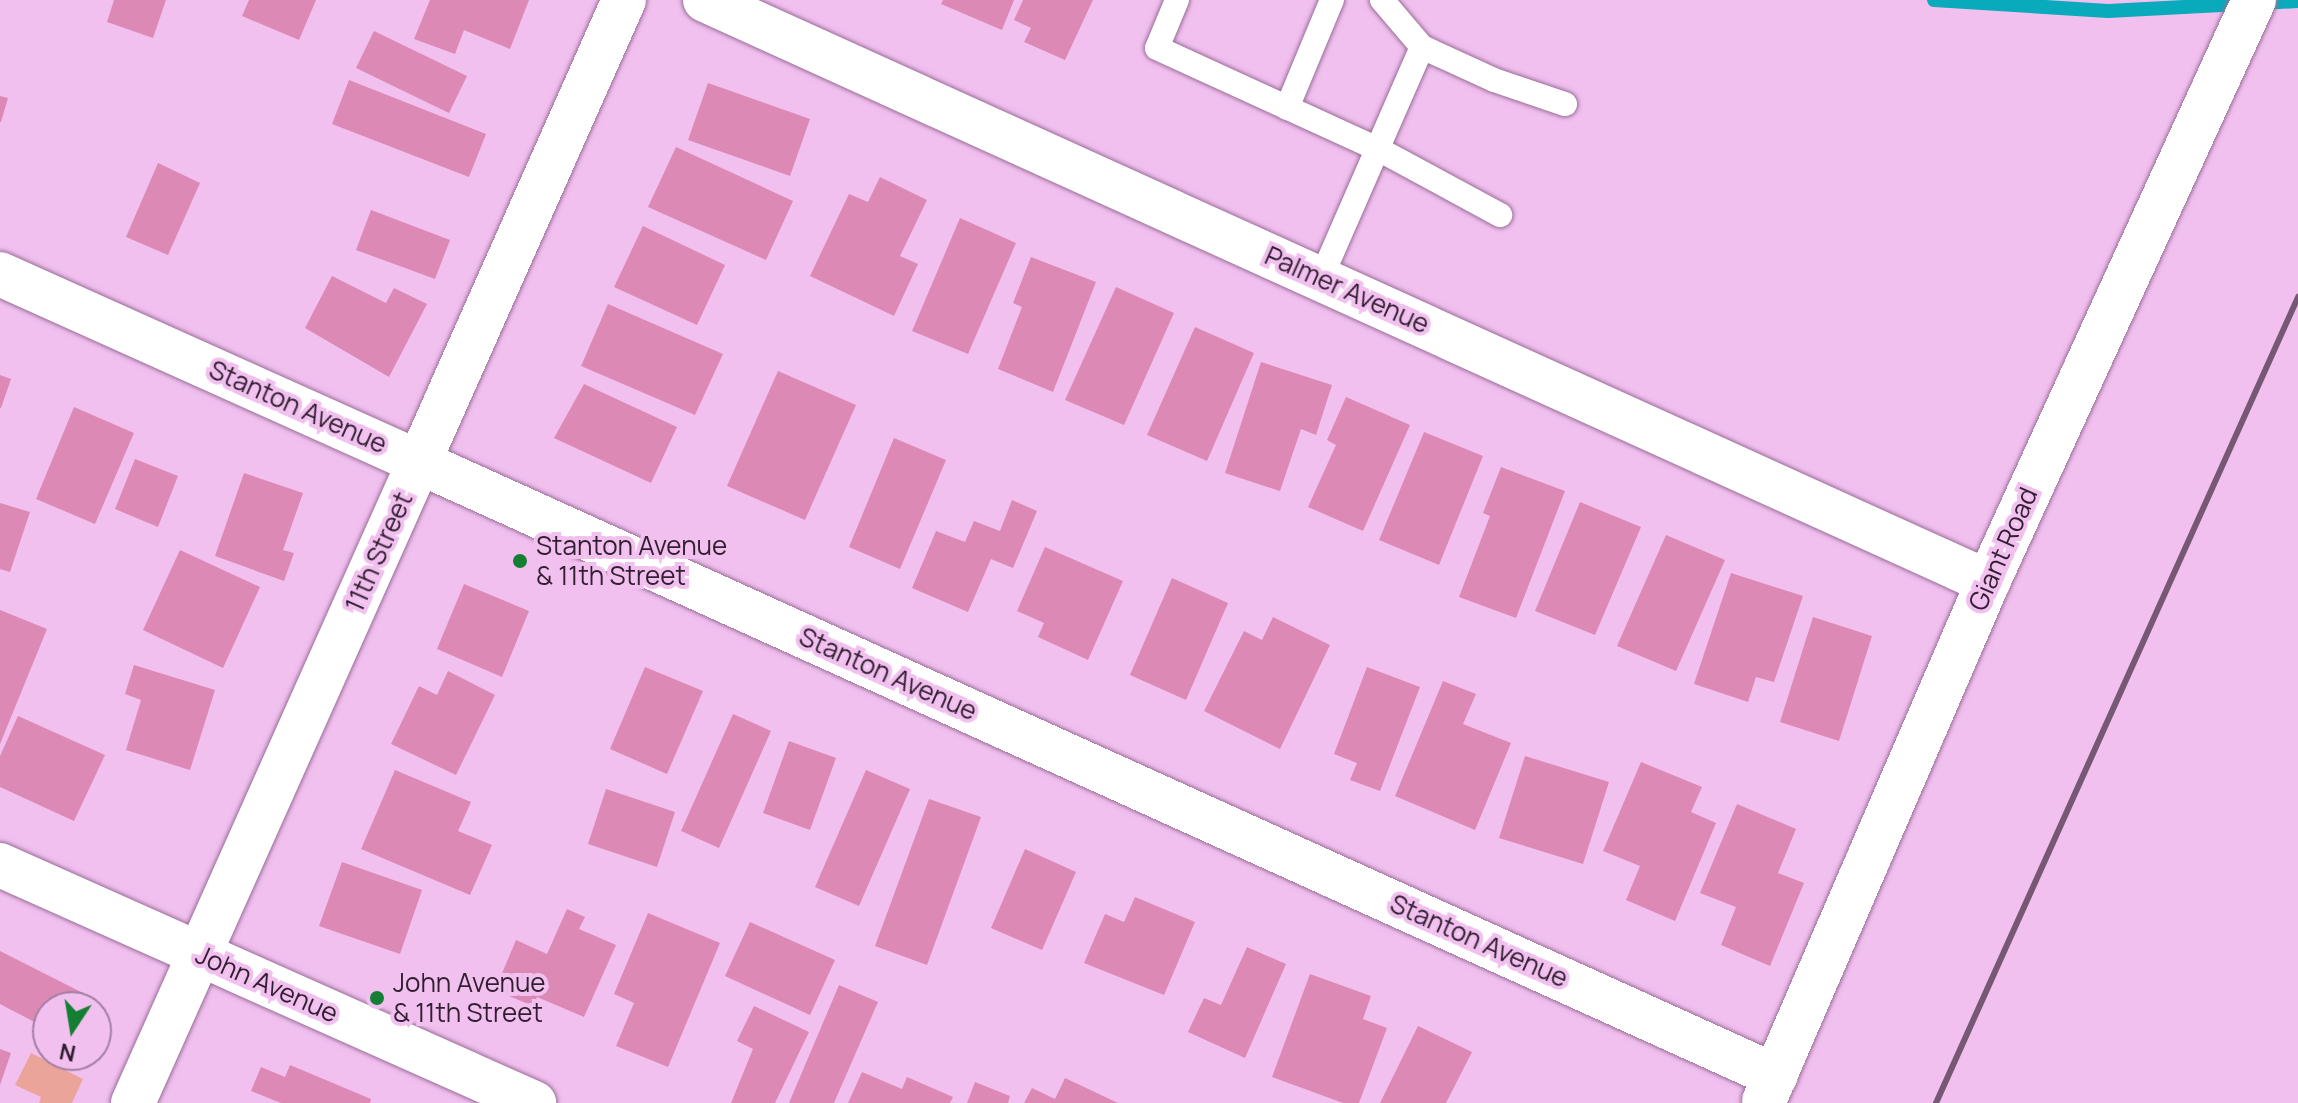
<!DOCTYPE html>
<style>
body{margin:0}
#map{position:relative;width:2298px;height:1103px;overflow:hidden;background:#f1c0ef;font-family:Manrope,sans-serif}
div>[style]{position:absolute}
[style*='--x']{left:calc(var(--x)*1px);top:calc(var(--y)*1px);width:calc(var(--w)*1px);rotate:calc(var(--a)*1deg)}
.green>*{inset:0;background:#eaa49a}
.stream>*{height:14px;margin:-7px;padding:0 7px;transform-origin:7px;border-radius:7px;background:#08aabc}
.building>*{inset:0;background:#dd89b5}
.roads{filter:drop-shadow(0 0 2px #9a6d98) drop-shadow(0 0 2px #9a6d98)}
.lane>*{height:24px;margin:-12px;padding:0 12px;transform-origin:12px;border-radius:12px;background:#fff}
.street>*{height:44px;margin:-22px;padding:0 22px;transform-origin:22px;border-radius:22px;background:#fff}
.secondary>*{height:44px;margin:-22px;padding:0 22px;transform-origin:22px;border-radius:22px;background:#fff}
.rail>*{height:6px;margin:-3px;padding:0 3px;transform-origin:3px;border-radius:3px;background:#765874}
.dots>*{width:22px;height:22px;translate:-50% -50%;box-sizing:border-box;border:4px solid #f1c0ef;border-radius:50%}
span{translate:-50% -50%;white-space:nowrap;text-align:center;line-height:1.15;-webkit-text-stroke:8px #f1c0ef;paint-order:stroke}
.street-label{font-size:26px;color:#311e30}
.poi-label{font-size:26px;color:#311e30}
.left{translate:0 -50%;text-align:left}
.north{position:absolute;left:32px;top:991px;width:80px;height:80px;box-sizing:border-box;background:#f1c0ef;border:2px solid #a47fa3;border-radius:50%;rotate:192deg;font-size:22px;font-weight:700;line-height:32px;text-align:center;color:#311e30}
.north::after{content:'';display:block;margin:auto;width:28px;height:36px;background:#147e33;clip-path:polygon(50% 0,100% 100%,50% 72%,0 100%)}
</style>
<div id="map">
<div class="green">
<div style="clip-path:polygon(31px 1053px,83px 1079px,72px 1103px,39px 1103px,41px 1097px,15px 1085px)"></div>
</div>
<div class="stream">
<div style="--x:1934;--y:0;--w:174;--a:3.6"></div>
<div style="--x:2108;--y:11;--w:190;--a:-3"></div>
</div>
<div class="building">
<div style="clip-path:polygon(114px 0,166px 0,153px 38px,107px 22px)"></div>
<div style="clip-path:polygon(249px 0,316px 0,299px 40px,242px 16px)"></div>
<div style="clip-path:polygon(430px 0,529px 0,510px 49px,464px 30px,455px 54px,414px 39px)"></div>
<div style="clip-path:polygon(943px 0,1014px 0,1002px 30px,941px 4px)"></div>
<div style="clip-path:polygon(1023px 0,1093px 0,1065px 60px,1024px 42px,1031px 28px,1014px 20px)"></div>
<div style="clip-path:polygon(374px 31px,467px 76px,449px 113px,356px 68px)"></div>
<div style="clip-path:polygon(349px 80px,486px 134px,469px 177px,332px 124px)"></div>
<div style="clip-path:polygon(708px 83px,810px 119px,790px 176px,688px 140px)"></div>
<div style="clip-path:polygon(0 96px,8px 98px,1px 122px,0 122px)"></div>
<div style="clip-path:polygon(676px 147px,793px 201px,766px 260px,648px 207px)"></div>
<div style="clip-path:polygon(158px 163px,200px 183px,168px 255px,126px 237px)"></div>
<div style="clip-path:polygon(880px 177px,927px 200px,900px 256px,918px 264px,894px 316px,810px 276px,849px 194px,868px 202px)"></div>
<div style="clip-path:polygon(371px 210px,450px 240px,435px 279px,356px 250px)"></div>
<div style="clip-path:polygon(960px 218px,1016px 243px,968px 354px,912px 331px)"></div>
<div style="clip-path:polygon(643px 226px,725px 265px,697px 325px,614px 287px)"></div>
<div style="clip-path:polygon(1031px 257px,1096px 282px,1053px 392px,998px 369px,1022px 307px,1013px 303px)"></div>
<div style="clip-path:polygon(332px 276px,386px 303px,394px 288px,427px 304px,389px 377px,305px 328px)"></div>
<div style="clip-path:polygon(1116px 287px,1174px 313px,1124px 425px,1065px 400px)"></div>
<div style="clip-path:polygon(608px 304px,723px 354px,695px 415px,581px 366px)"></div>
<div style="clip-path:polygon(1195px 327px,1254px 353px,1207px 461px,1147px 435px)"></div>
<div style="clip-path:polygon(1261px 362px,1332px 385px,1316px 435px,1301px 429px,1280px 491px,1225px 473px)"></div>
<div style="clip-path:polygon(778px 371px,856px 405px,805px 520px,727px 486px)"></div>
<div style="clip-path:polygon(0 375px,11px 379px,1px 408px,0 408px)"></div>
<div style="clip-path:polygon(584px 384px,677px 427px,651px 483px,554px 438px)"></div>
<div style="clip-path:polygon(1346px 397px,1410px 425px,1363px 531px,1308px 507px,1336px 445px,1327px 440px)"></div>
<div style="clip-path:polygon(74px 407px,134px 433px,95px 524px,36px 499px)"></div>
<div style="clip-path:polygon(1424px 432px,1483px 456px,1439px 565px,1379px 540px)"></div>
<div style="clip-path:polygon(894px 438px,946px 460px,900px 569px,849px 547px)"></div>
<div style="clip-path:polygon(135px 459px,178px 476px,158px 527px,115px 509px)"></div>
<div style="clip-path:polygon(1501px 467px,1565px 491px,1516px 618px,1459px 597px,1490px 516px,1483px 513px)"></div>
<div style="clip-path:polygon(244px 473px,303px 493px,283px 550px,294px 553px,284px 581px,215px 556px)"></div>
<div style="clip-path:polygon(1012px 500px,1037px 511px,1013px 568px,991px 559px,968px 612px,912px 588px,936px 531px,965px 542px,974px 521px,1000px 531px)"></div>
<div style="clip-path:polygon(1580px 502px,1641px 527px,1595px 635px,1535px 611px)"></div>
<div style="clip-path:polygon(0 503px,30px 512px,10px 572px,0 569px)"></div>
<div style="clip-path:polygon(1666px 535px,1725px 560px,1676px 671px,1617px 646px)"></div>
<div style="clip-path:polygon(1045px 547px,1123px 581px,1088px 660px,1038px 637px,1044px 623px,1017px 611px)"></div>
<div style="clip-path:polygon(180px 550px,260px 587px,223px 668px,143px 630px)"></div>
<div style="clip-path:polygon(1731px 573px,1803px 596px,1774px 682px,1756px 677px,1748px 702px,1694px 684px)"></div>
<div style="clip-path:polygon(1172px 578px,1228px 603px,1186px 700px,1130px 675px)"></div>
<div style="clip-path:polygon(464px 584px,529px 611px,502px 677px,437px 649px)"></div>
<div style="clip-path:polygon(0 610px,47px 629px,0 744px)"></div>
<div style="clip-path:polygon(1273px 617px,1330px 645px,1280px 749px,1204px 711px,1244px 631px,1262px 640px)"></div>
<div style="clip-path:polygon(1813px 617px,1872px 636px,1839px 741px,1780px 722px)"></div>
<div style="clip-path:polygon(134px 665px,215px 690px,190px 770px,126px 750px,141px 700px,125px 694px)"></div>
<div style="clip-path:polygon(645px 667px,703px 691px,667px 774px,610px 749px)"></div>
<div style="clip-path:polygon(1367px 667px,1420px 687px,1380px 791px,1350px 780px,1357px 763px,1334px 754px)"></div>
<div style="clip-path:polygon(448px 671px,495px 695px,456px 775px,391px 744px,419px 686px,437px 695px)"></div>
<div style="clip-path:polygon(1443px 681px,1476px 694px,1463px 724px,1511px 743px,1475px 830px,1395px 796px)"></div>
<div style="clip-path:polygon(733px 714px,771px 731px,719px 848px,681px 831px)"></div>
<div style="clip-path:polygon(18px 716px,105px 755px,74px 821px,0 787px,0 756px)"></div>
<div style="clip-path:polygon(789px 741px,836px 758px,810px 830px,763px 813px)"></div>
<div style="clip-path:polygon(1525px 756px,1609px 782px,1583px 864px,1499px 838px)"></div>
<div style="clip-path:polygon(1641px 762px,1702px 787px,1691px 812px,1716px 823px,1675px 921px,1626px 900px,1640px 866px,1603px 851px)"></div>
<div style="clip-path:polygon(395px 770px,471px 802px,458px 831px,492px 845px,470px 895px,361px 849px)"></div>
<div style="clip-path:polygon(866px 770px,910px 789px,859px 906px,815px 887px)"></div>
<div style="clip-path:polygon(606px 789px,675px 812px,657px 867px,588px 844px)"></div>
<div style="clip-path:polygon(929px 799px,981px 817px,927px 965px,875px 946px)"></div>
<div style="clip-path:polygon(1737px 804px,1796px 829px,1778px 873px,1804px 883px,1770px 966px,1721px 945px,1736px 907px,1700px 893px)"></div>
<div style="clip-path:polygon(1025px 849px,1076px 872px,1042px 950px,991px 928px)"></div>
<div style="clip-path:polygon(342px 862px,422px 890px,400px 954px,319px 926px)"></div>
<div style="clip-path:polygon(1135px 897px,1195px 922px,1164px 995px,1084px 963px,1105px 914px,1124px 922px)"></div>
<div style="clip-path:polygon(567px 909px,585px 917px,579px 929px,616px 945px,584px 1017px,537px 997px,533px 1006px,495px 990px,516px 940px,547px 954px)"></div>
<div style="clip-path:polygon(648px 913px,720px 943px,668px 1067px,616px 1046px,634px 1003px,614px 994px)"></div>
<div style="clip-path:polygon(750px 922px,835px 960px,810px 1015px,725px 976px)"></div>
<div style="clip-path:polygon(1247px 947px,1286px 964px,1245px 1058px,1188px 1032px,1204px 998px,1221px 1005px)"></div>
<div style="clip-path:polygon(0 951px,85px 994px,78px 1007px,48px 1007px,48px 1029px,0 1004px)"></div>
<div style="clip-path:polygon(1310px 974px,1371px 996px,1363px 1019px,1387px 1028px,1359px 1103px,1343px 1103px,1272px 1077px)"></div>
<div style="clip-path:polygon(839px 985px,878px 1002px,834px 1103px,789px 1103px)"></div>
<div style="clip-path:polygon(754px 1006px,809px 1032px,775px 1103px,731px 1103px,753px 1049px,737px 1041px)"></div>
<div style="clip-path:polygon(1418px 1026px,1472px 1052px,1446px 1103px,1380px 1103px)"></div>
<div style="clip-path:polygon(0 1049px,11px 1053px,0 1085px)"></div>
<div style="clip-path:polygon(290px 1065px,371px 1099px,370px 1103px,281px 1103px,251px 1091px,261px 1067px,285px 1077px)"></div>
<div style="clip-path:polygon(862px 1072px,902px 1089px,907px 1077px,953px 1097px,950px 1103px,848px 1103px)"></div>
<div style="clip-path:polygon(1065px 1078px,1118px 1103px,1024px 1103px,1032px 1088px,1055px 1099px)"></div>
<div style="clip-path:polygon(975px 1082px,1010px 1096px,1008px 1103px,967px 1103px)"></div>
</div>
<div class="roads">
<div class="lane">
<div style="--x:1177;--y:0;--w:52;--a:112.6"></div>
<div style="--x:1157;--y:48;--w:243;--a:24.6"></div>
<div style="--x:1378;--y:149;--w:139;--a:28.4"></div>
<div style="--x:1422;--y:47;--w:79;--a:24.6"></div>
<div style="--x:1494;--y:80;--w:75;--a:18.7"></div>
<div style="--x:1287;--y:108;--w:117;--a:-67.4"></div>
<div style="--x:1321;--y:278;--w:252;--a:-66.4"></div>
<div style="--x:1422;--y:47;--w:62;--a:-130.4"></div>
</div>
<div class="street">
<div style="--x:705;--y:0;--w:1409;--a:24.4"></div>
<div style="--x:0;--y:274;--w:459;--a:24.2"></div>
<div style="--x:419;--y:462;--w:702;--a:114.05"></div>
<div style="--x:0;--y:865;--w:585;--a:24.02"></div>
</div>
<div class="secondary">
<div style="--x:624;--y:0;--w:505;--a:113.93"></div>
<div style="--x:419;--y:462;--w:1489;--a:24.35"></div>
<div style="--x:1764;--y:1101;--w:565;--a:-66.66"></div>
<div style="--x:1988;--y:582;--w:640;--a:-65.44"></div>
</div>
</div>
<div class="rail">
<div style="--x:1936;--y:1103;--w:884;--a:-65.81"></div>
</div>
<div class="dots">
<div style="left:520px;top:561px;background:#147e33"></div>
<div style="left:377px;top:998px;background:#147e33"></div>
</div>
<div class="street-label">
<span style="left:1347px;top:290px;rotate:24deg">Palmer Avenue</span>
<span style="left:298px;top:407px;rotate:24deg">Stanton Avenue</span>
<span style="left:2003px;top:549px;rotate:-66deg">Giant Road</span>
<span style="left:379px;top:552px;rotate:-66deg">11th Street</span>
<span style="left:888px;top:674px;rotate:24deg">Stanton Avenue</span>
<span style="left:1479px;top:941px;rotate:24deg">Stanton Avenue</span>
<span style="left:267px;top:984px;rotate:24deg">John Avenue</span>
</div>
<div class="poi-label">
<span class="left" style="left:536px;top:561px">Stanton Avenue<br>&amp; 11th Street</span>
<span class="left" style="left:393px;top:998px">John Avenue<br>&amp; 11th Street</span>
</div>
<div class="north">N</div>
</div>
